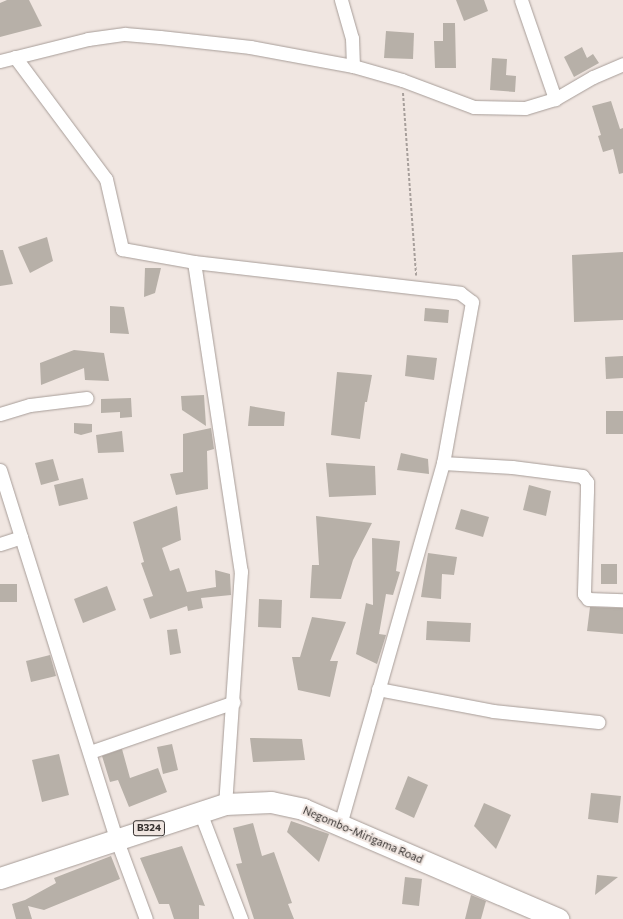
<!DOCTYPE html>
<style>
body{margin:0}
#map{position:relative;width:623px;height:919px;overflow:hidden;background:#f0e6e1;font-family:Commissioner,sans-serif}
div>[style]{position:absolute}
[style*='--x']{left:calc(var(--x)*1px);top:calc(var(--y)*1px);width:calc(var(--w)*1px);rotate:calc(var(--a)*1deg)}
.building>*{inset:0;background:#b7b0a8}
.path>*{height:2px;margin-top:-1px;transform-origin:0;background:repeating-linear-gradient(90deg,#a79f9b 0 3px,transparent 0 5px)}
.roads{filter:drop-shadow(0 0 1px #a79d98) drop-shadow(0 0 1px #a79d98)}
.street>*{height:13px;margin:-6.5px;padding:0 6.5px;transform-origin:6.5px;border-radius:6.5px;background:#fff}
.primary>*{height:21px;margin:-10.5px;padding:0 10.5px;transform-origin:10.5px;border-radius:10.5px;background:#fff}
span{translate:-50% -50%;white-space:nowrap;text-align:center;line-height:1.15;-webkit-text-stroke:4px #f0e6e1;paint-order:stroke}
.shield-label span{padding:1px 3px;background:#f0e6e1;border:1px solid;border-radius:3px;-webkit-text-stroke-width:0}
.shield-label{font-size:10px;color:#34302e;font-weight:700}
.street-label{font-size:11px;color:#34302e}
</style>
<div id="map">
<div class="building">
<div style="clip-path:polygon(7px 0,29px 0,42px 26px,0 37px,0 3px)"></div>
<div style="clip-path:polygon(456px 0,484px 0,488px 11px,464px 21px)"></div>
<div style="clip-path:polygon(443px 23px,455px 23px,456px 68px,435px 68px,434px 41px,443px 41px)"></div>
<div style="clip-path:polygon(386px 31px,414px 33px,413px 59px,384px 58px)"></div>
<div style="clip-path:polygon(582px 47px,587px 58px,593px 54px,599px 63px,574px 77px,564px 57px)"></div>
<div style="clip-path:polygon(492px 58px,507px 59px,506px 75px,516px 76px,515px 92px,490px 90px)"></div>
<div style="clip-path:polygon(611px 101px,620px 129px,623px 128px,623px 173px,619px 174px,613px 149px,603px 152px,598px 136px,601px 135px,592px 106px)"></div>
<div style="clip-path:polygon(47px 237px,53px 261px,30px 273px,18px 247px)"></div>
<div style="clip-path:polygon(0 250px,3px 250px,13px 284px,0 286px)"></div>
<div style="clip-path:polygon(623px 252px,623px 320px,574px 322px,572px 255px)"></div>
<div style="clip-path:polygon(145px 268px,161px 268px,155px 293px,144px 297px)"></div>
<div style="clip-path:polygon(110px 306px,124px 307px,129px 334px,110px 333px)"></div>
<div style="clip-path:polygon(425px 308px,449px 310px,448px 323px,424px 321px)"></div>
<div style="clip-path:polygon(74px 350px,104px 353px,109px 381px,85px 380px,84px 368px,41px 385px,40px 363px)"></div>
<div style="clip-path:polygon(407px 355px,437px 358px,434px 380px,405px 376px)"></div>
<div style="clip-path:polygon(623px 356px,623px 378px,606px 379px,605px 357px)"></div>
<div style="clip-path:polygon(337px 372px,372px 375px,367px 402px,365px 402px,360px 439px,331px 435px)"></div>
<div style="clip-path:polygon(204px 395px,206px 426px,182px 410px,181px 396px)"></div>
<div style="clip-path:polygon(131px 398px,132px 417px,120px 418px,120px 412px,101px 413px,101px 399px)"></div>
<div style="clip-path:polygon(250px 406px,285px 412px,284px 426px,248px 426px)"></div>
<div style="clip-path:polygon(606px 411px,623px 411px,623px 434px,606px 434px)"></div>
<div style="clip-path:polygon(74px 423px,92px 424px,92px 432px,81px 435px,74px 433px)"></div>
<div style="clip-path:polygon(211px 428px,214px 449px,207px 451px,208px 489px,176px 495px,170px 474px,183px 472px,183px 434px)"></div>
<div style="clip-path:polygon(122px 431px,124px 452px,98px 453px,96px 435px)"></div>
<div style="clip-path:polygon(401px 453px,428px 459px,429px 474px,397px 470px)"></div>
<div style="clip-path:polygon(53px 459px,59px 480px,41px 485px,35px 463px)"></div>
<div style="clip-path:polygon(326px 463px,375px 466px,376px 495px,329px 497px)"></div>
<div style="clip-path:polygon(83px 478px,88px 499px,59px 506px,54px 485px)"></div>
<div style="clip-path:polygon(529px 485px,551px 491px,546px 516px,523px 510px)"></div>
<div style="clip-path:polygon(177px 506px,181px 540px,162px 548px,170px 571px,179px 568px,187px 592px,216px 587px,215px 570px,230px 574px,231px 595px,201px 598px,203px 608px,188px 611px,187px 606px,150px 619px,143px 599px,153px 596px,141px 563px,144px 562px,133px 522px)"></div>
<div style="clip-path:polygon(461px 509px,489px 517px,483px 537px,455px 529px)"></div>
<div style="clip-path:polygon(316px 516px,372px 523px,353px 560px,341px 599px,310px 598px,312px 565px,319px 565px)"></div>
<div style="clip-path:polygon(372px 538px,400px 541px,396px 571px,400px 572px,393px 595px,386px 594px,379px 634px,386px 635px,377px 664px,356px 654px,366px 603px,373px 605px)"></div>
<div style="clip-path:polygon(428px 553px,457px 557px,454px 575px,442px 574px,441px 599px,421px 597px)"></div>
<div style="clip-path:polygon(601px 564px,617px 564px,617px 584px,601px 584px)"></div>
<div style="clip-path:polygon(0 584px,17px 584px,17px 602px,0 602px)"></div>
<div style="clip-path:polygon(107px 586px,116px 610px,83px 623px,74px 599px)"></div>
<div style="clip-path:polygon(259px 599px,282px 600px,281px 628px,258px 627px)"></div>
<div style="clip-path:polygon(590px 607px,623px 608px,623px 634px,587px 631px)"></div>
<div style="clip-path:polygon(312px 617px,346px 622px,330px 661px,338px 661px,330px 697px,298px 690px,292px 657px,300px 657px)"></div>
<div style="clip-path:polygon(427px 621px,471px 623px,470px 642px,426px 640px)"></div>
<div style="clip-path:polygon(177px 629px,181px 653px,170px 655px,167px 630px)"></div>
<div style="clip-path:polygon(50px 655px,56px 676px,31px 682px,26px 661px)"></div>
<div style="clip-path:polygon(250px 738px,302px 739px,305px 760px,253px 762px)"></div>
<div style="clip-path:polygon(172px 744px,178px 770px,163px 774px,157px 747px)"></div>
<div style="clip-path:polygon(122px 749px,130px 778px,158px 768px,167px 792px,129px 807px,118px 780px,110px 782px,102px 756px)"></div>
<div style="clip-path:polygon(59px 754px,69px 795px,42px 802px,32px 760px)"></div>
<div style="clip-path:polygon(408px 776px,428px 785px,414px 818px,395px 809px)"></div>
<div style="clip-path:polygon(591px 793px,621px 796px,618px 823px,588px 819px)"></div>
<div style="clip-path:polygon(484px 803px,511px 815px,496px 849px,474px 826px)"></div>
<div style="clip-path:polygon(291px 821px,329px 834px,319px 862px,287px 832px)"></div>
<div style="clip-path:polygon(253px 823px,262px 856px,274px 852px,292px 903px,288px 904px,294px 919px,254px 919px,236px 864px,242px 863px,233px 828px)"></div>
<div style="clip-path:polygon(182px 846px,205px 906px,199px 905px,199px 919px,174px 919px,169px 904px,159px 904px,140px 858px)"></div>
<div style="clip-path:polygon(111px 856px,120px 879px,44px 910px,28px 906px,32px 919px,16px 919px,12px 904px,25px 900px,56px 883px,54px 878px)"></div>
<div style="clip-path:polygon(597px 875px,618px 877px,595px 895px)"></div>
<div style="clip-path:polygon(405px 877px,422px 879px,419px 906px,402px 904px)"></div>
<div style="clip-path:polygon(471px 895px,486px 901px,481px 919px,465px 919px)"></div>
</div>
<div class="path">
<div style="--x:403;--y:93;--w:183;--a:85.9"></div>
</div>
<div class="roads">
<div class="street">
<div style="--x:341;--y:0;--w:40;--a:74"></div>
<div style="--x:352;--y:38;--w:28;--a:88"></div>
<div style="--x:521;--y:0;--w:105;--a:71"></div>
<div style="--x:15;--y:57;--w:152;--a:53.3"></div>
<div style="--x:106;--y:179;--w:72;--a:77.1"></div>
<div style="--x:122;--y:249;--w:73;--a:10.2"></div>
<div style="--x:194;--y:262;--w:268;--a:6.6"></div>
<div style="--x:460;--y:293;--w:15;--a:37"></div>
<div style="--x:472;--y:302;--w:164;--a:100.2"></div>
<div style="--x:443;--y:463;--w:376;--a:105.9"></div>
<div style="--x:0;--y:61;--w:91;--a:-14"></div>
<div style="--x:88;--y:39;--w:37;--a:-8"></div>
<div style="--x:125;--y:34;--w:35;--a:5"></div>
<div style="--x:160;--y:37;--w:91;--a:6.3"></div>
<div style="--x:250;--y:47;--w:105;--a:10.5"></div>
<div style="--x:353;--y:66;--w:51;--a:15.9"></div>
<div style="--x:402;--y:80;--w:77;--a:20.6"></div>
<div style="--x:474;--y:107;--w:51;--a:1.1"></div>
<div style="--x:525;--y:108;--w:31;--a:-17"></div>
<div style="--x:555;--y:99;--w:44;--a:-30.1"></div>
<div style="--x:593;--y:77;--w:33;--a:-23"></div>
<div style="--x:194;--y:262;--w:313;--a:81.4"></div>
<div style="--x:241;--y:571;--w:234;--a:93.9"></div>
<div style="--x:0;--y:414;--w:31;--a:-17"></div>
<div style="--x:30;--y:405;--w:57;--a:-7"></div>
<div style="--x:443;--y:463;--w:69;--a:3.3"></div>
<div style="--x:512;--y:467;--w:71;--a:7.3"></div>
<div style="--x:582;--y:476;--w:8;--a:50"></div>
<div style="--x:587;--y:482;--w:9;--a:90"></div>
<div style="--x:587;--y:491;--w:103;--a:91.7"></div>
<div style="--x:584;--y:594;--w:6;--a:51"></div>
<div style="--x:588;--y:599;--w:35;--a:2"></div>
<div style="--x:0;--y:470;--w:70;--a:72.6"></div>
<div style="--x:0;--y:544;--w:22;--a:-18"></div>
<div style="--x:21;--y:537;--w:316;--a:72.5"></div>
<div style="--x:116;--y:838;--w:86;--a:69.7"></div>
<div style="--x:378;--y:689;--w:117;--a:10.8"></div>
<div style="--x:493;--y:711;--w:106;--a:6"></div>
<div style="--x:90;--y:752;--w:152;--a:-19.1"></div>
<div style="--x:200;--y:812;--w:115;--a:69"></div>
</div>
<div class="primary">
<div style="--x:0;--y:878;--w:237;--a:-18.2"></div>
<div style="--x:225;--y:804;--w:46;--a:-2.5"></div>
<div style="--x:271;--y:802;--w:33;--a:12"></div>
<div style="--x:303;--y:809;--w:278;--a:23.3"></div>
</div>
</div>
<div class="shield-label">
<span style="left:149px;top:828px">B324</span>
</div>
<div class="street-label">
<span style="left:363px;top:835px;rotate:23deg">Negombo-Mirigama Road</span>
</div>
</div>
